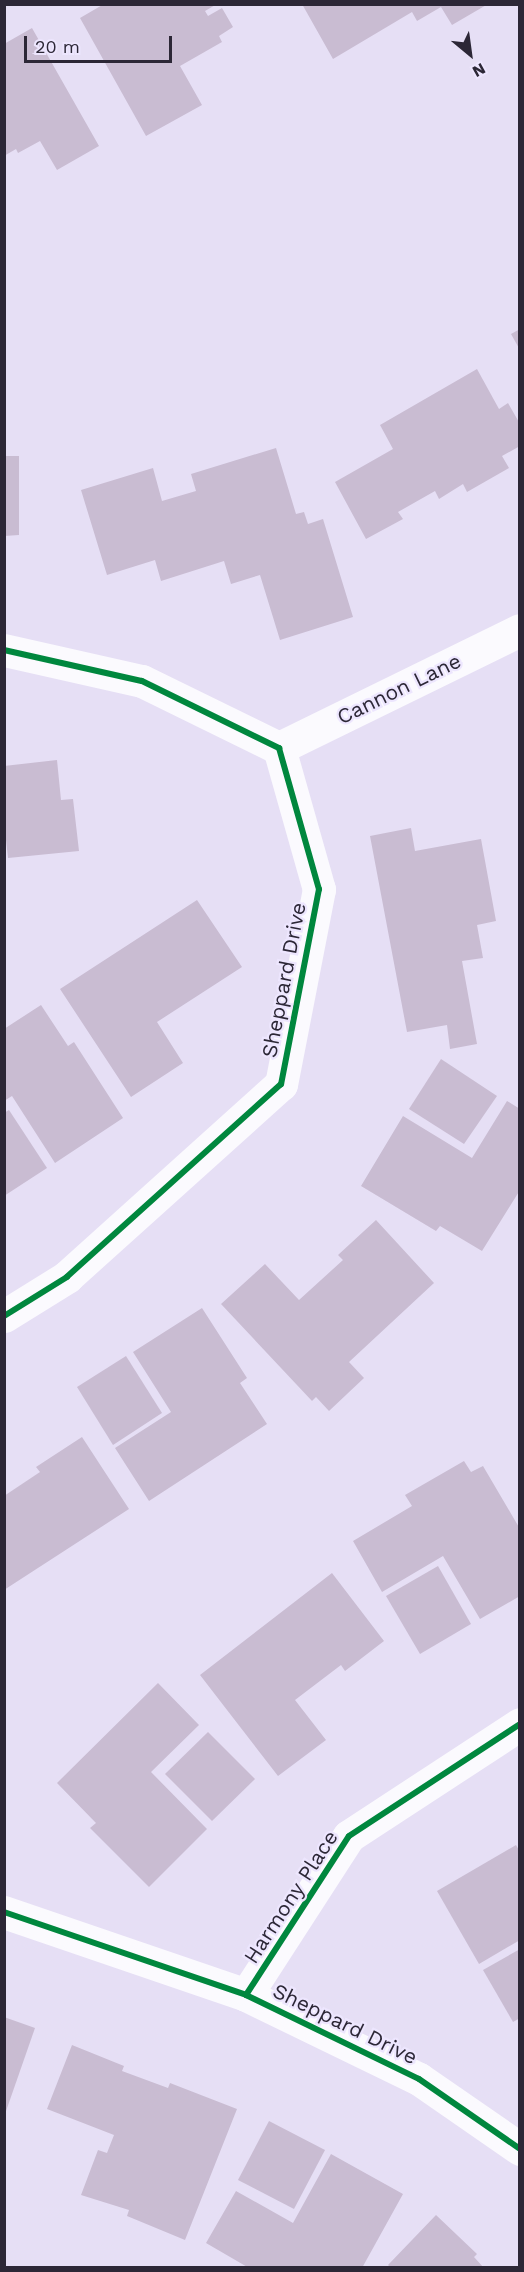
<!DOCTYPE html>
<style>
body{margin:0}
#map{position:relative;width:524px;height:2272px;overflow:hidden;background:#e6dff5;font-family:"Work Sans",sans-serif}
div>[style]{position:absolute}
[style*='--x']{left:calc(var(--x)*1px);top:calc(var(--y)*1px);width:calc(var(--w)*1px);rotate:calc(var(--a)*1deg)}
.building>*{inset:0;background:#c9bcd2}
.street>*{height:33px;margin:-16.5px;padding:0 16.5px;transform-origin:16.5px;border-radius:16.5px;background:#fbfafe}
.cycleway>*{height:6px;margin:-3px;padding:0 3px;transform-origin:3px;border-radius:3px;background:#00873e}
span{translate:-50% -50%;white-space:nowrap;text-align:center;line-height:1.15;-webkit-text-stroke:4.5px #ede6fe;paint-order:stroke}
.street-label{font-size:21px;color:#2c2736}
.frame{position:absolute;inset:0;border:6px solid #2c2736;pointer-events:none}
.north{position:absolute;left:440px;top:24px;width:60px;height:60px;-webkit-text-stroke:4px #ede6fe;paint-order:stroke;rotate:151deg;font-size:16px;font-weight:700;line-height:24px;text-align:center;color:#2c2736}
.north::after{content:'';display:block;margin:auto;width:21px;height:27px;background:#2c2736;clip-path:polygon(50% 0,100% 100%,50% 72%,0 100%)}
.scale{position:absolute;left:24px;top:36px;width:148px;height:27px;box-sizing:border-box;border:3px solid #2c2736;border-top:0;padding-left:8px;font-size:18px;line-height:21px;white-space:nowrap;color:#2c2736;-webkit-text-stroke:4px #ede6fe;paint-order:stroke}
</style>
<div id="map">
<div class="building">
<div style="clip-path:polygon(104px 4px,217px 4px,205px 11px,208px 16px,222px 8px,233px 27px,219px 36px,222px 42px,180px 66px,202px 105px,146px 136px,80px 18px)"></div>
<div style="clip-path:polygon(302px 4px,488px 4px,452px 25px,441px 7px,417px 21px,412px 12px,333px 59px)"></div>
<div style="clip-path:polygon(32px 28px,99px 146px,57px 170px,40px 141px,18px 153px,16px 149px,4px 156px,4px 44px)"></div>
<div style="clip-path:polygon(520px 329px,520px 350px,511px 334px)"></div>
<div style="clip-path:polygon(477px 369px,499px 409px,508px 403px,520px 424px,520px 446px,502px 456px,509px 468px,467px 492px,463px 484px,439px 499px,435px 491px,398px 512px,403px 519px,366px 539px,335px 482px,393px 449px,380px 425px)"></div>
<div style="clip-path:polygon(276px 448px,296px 514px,304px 512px,308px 524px,323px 519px,353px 617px,280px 640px,260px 575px,231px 584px,224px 561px,161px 581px,155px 560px,107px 575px,81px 490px,153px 468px,162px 501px,196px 491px,191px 474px)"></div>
<div style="clip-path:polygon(4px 456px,19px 456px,19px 535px,4px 536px)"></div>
<div style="clip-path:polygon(57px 760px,61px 800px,73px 799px,79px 851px,8px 858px,4px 822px,4px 766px)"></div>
<div style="clip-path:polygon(411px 828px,415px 851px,481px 839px,496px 921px,477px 925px,483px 958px,462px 961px,477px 1044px,450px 1049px,447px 1025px,407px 1032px,370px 836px)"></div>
<div style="clip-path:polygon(197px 900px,242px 967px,157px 1022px,183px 1063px,131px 1097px,60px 989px)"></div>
<div style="clip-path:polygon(41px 1005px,68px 1046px,74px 1042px,123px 1118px,55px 1163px,12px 1096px,4px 1101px,4px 1029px)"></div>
<div style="clip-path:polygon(441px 1059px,497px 1096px,464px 1144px,409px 1109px)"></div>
<div style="clip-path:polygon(507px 1101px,520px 1109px,520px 1190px,482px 1251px,440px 1226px,436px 1231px,361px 1186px,403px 1116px,472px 1158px)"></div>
<div style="clip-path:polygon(9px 1110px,47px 1168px,4px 1196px,4px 1113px)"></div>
<div style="clip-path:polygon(376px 1220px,434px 1283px,349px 1362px,364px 1378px,329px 1411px,316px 1397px,312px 1401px,221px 1304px,265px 1264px,299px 1300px,343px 1260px,338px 1255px)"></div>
<div style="clip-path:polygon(202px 1308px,247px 1378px,240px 1383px,267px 1424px,149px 1501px,115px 1448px,171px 1412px,133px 1352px)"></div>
<div style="clip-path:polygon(126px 1356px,162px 1413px,113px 1445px,77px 1387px)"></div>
<div style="clip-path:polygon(82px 1437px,129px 1509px,4px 1590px,4px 1496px,40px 1472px,36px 1467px)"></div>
<div style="clip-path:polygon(464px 1461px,471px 1472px,483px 1466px,520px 1529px,520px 1596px,480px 1619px,443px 1556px,382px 1592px,353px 1541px,412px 1506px,405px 1495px)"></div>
<div style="clip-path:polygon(438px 1566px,471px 1624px,420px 1654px,386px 1596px)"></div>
<div style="clip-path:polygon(332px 1573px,384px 1641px,345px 1671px,341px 1665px,295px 1700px,326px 1740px,278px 1776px,200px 1675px)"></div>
<div style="clip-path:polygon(158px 1683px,199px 1725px,151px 1772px,207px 1829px,149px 1887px,90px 1828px,96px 1823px,57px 1783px)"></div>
<div style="clip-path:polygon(208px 1732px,255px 1779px,212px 1821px,165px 1774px)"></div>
<div style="clip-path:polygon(516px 1845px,520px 1852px,520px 1940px,479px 1964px,437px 1891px)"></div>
<div style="clip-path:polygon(520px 1949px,520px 2018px,513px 2022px,483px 1970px)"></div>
<div style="clip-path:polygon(4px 2017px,35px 2028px,5px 2114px,4px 2114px)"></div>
<div style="clip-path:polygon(72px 2045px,124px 2066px,122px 2071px,168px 2088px,170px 2083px,237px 2109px,185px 2240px,127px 2216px,129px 2210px,81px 2195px,98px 2150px,107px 2153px,114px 2135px,47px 2109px)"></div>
<div style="clip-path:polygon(269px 2121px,325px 2150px,294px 2209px,238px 2180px)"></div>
<div style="clip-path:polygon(331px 2154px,403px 2194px,362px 2268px,249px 2268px,206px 2243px,236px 2191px,293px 2223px)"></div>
<div style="clip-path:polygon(436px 2215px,477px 2254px,474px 2257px,484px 2268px,391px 2268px,388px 2265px)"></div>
</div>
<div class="street">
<div style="--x:4;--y:650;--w:141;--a:12.7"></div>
<div style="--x:142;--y:681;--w:153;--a:26.1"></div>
<div style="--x:279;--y:748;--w:147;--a:74.2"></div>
<div style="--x:319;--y:889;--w:199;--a:101"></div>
<div style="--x:281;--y:1084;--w:288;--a:138"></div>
<div style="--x:67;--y:1277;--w:74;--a:148.2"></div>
<div style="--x:279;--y:748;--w:268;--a:-26.1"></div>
<div style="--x:4;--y:1912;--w:256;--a:18.9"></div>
<div style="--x:246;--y:1995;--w:192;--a:25.9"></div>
<div style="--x:419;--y:2079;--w:123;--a:34.7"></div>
<div style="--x:246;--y:1995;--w:189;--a:-57.1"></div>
<div style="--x:349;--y:1836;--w:204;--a:-33.2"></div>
</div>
<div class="cycleway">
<div style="--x:4;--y:650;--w:141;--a:12.7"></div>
<div style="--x:142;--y:681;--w:153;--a:26.1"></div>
<div style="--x:279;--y:748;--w:147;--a:74.2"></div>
<div style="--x:319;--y:889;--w:199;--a:101"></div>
<div style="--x:281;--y:1084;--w:288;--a:138"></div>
<div style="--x:67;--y:1277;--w:74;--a:148.2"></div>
<div style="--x:4;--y:1912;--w:256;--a:18.9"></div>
<div style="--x:246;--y:1995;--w:192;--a:25.9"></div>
<div style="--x:419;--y:2079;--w:123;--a:34.7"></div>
<div style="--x:246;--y:1995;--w:189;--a:-57.1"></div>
<div style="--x:349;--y:1836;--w:204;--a:-33.2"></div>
</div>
<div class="street-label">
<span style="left:399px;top:689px;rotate:-26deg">Cannon Lane</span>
<span style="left:284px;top:980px;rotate:-79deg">Sheppard Drive</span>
<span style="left:291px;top:1897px;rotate:-57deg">Harmony Place</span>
<span style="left:345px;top:2024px;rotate:26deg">Sheppard Drive</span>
</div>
<div class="frame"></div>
<div class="north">N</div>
<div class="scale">20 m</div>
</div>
